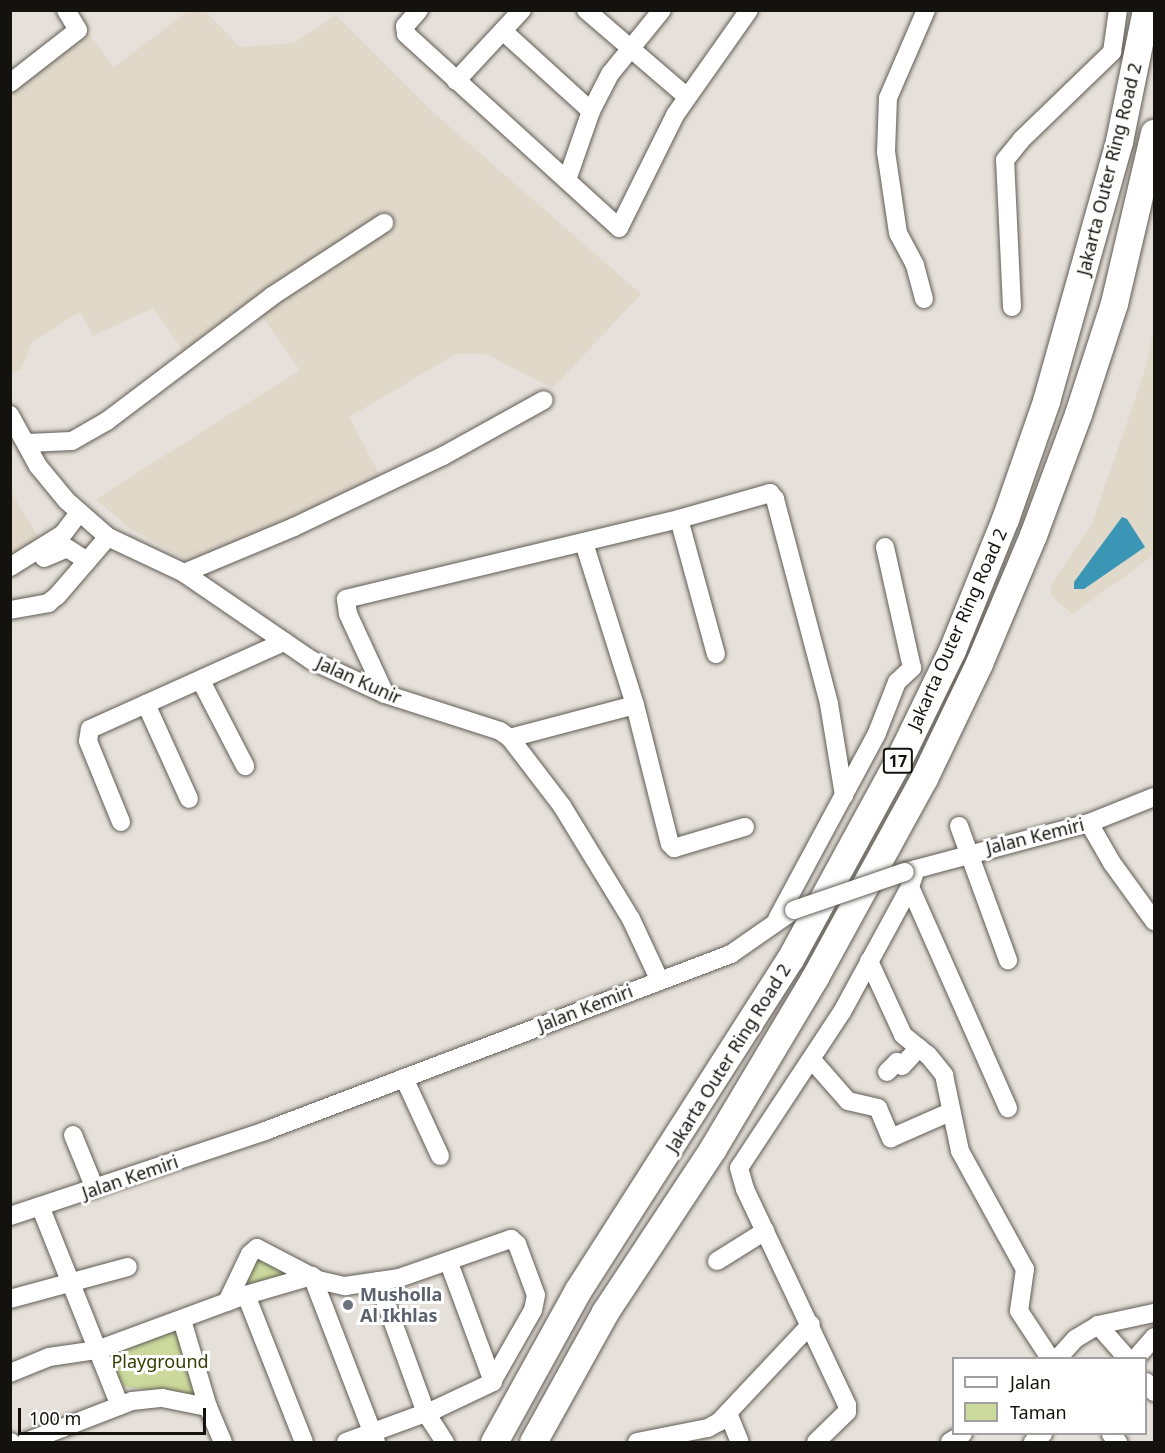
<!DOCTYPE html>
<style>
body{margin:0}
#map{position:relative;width:1165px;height:1453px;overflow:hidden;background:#e5e0d9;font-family:"Noto Sans",sans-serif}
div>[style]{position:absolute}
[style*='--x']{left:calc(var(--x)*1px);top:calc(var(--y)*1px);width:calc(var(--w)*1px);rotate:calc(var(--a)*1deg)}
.built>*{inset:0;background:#e0d8c9}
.green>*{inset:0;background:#ccd99c}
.water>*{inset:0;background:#3a96b4}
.roads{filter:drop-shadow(0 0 2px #5f5c55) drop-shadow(0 0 2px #5f5c55)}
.minor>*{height:18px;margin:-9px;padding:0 9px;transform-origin:9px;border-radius:9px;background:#fff}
.highway>*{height:27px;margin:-13.5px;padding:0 13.5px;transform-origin:13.5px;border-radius:13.5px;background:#fff}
.bridges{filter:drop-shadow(0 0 2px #5f5c55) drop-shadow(0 0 2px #5f5c55)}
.minor-bridge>*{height:18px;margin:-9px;padding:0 9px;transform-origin:9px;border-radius:9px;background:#fff}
.dots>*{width:16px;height:16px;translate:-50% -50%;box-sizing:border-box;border:3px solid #fff;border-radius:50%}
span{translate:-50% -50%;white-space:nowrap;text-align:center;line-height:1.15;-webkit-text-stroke:6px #fff;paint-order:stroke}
.shield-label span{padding:2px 4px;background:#fff;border:2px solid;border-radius:4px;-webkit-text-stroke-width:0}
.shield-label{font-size:16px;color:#13120f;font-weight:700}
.street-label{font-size:18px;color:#13120f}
.worship-label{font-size:18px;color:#5b616d;font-weight:700}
.left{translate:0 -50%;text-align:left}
.park-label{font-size:18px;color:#353c04}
.frame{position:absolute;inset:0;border:12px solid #13120f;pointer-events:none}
.legend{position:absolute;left:952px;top:1357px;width:195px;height:78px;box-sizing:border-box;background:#fff;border:2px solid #a1a09f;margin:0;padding:8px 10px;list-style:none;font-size:18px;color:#13120f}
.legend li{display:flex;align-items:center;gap:12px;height:30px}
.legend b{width:30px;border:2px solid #a1a09f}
.scale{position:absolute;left:18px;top:1408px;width:188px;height:27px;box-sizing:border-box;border:3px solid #13120f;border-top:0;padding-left:8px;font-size:18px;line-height:21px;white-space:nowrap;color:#13120f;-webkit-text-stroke:4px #fff;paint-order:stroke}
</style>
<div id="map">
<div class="built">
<div style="clip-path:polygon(189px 11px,205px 11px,240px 47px,294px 43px,336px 15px,434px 113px,641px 294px,553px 388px,486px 354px,456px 354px,349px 417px,385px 484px,212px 575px,128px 527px,96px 499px,300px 370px,253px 304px,185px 353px,153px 308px,93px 336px,80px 312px,32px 342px,21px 369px,11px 375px,11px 91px,85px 30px,114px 67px)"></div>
<div style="clip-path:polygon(1154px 328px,1154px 555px,1072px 614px,1051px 595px,1052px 583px,1092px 524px,1146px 367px)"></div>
<div style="clip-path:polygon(11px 492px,39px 538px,14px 555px,11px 550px)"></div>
</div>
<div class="green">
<div style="clip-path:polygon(262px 1252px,298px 1272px,236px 1293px)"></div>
<div style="clip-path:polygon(176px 1323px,197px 1395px,125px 1387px,118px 1377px,110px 1351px)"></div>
</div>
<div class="water">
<div style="clip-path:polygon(1122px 517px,1127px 519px,1145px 547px,1084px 589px,1074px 589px,1074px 582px)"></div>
</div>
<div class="roads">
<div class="minor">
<div style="--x:419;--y:10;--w:21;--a:131"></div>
<div style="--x:405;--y:26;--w:8;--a:83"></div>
<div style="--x:406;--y:34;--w:288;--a:42.3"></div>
<div style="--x:619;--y:228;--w:126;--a:-63.6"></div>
<div style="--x:675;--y:115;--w:128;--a:-54.8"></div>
<div style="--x:586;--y:10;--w:133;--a:40.7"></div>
<div style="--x:503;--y:31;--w:119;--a:42.3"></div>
<div style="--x:456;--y:81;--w:97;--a:-47.1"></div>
<div style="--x:10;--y:83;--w:86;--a:-37.9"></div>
<div style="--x:78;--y:30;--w:23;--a:-121"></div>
<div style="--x:567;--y:180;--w:73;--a:-70.8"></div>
<div style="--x:591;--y:111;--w:42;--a:-62.8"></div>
<div style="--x:610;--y:74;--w:82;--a:-50.9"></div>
<div style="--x:924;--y:299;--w:35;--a:-105"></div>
<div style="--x:915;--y:265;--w:36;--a:-118"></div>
<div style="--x:898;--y:233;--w:82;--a:-98.4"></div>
<div style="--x:886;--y:152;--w:54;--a:-87.9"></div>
<div style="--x:888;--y:98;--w:96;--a:-66.6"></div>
<div style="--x:1012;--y:307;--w:147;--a:-92.7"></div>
<div style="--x:1005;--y:160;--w:26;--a:-51"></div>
<div style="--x:1021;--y:140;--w:127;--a:-44"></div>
<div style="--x:1112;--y:52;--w:42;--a:-81.9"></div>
<div style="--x:10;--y:415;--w:58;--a:61.2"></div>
<div style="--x:38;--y:466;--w:45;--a:50.4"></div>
<div style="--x:67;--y:501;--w:55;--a:41.3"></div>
<div style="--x:108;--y:537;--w:84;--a:25.3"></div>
<div style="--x:184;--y:573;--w:154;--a:34.4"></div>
<div style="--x:311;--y:660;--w:81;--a:24.7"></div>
<div style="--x:385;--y:694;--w:121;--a:17.8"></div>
<div style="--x:500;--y:731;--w:12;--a:35"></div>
<div style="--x:510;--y:738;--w:86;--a:52.6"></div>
<div style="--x:562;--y:806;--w:132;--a:58.6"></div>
<div style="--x:631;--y:919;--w:66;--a:65"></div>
<div style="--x:28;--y:443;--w:44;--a:-2.6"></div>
<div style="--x:72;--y:441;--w:40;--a:-29.7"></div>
<div style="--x:107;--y:421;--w:207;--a:-37.1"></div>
<div style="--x:272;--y:296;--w:134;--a:-33.1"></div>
<div style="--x:679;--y:519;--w:140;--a:74.7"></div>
<div style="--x:584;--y:543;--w:170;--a:72.5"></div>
<div style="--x:635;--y:705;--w:143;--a:75.9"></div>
<div style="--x:670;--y:844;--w:6;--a:45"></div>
<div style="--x:674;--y:848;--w:74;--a:-16.5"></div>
<div style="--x:44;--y:558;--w:25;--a:-23"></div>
<div style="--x:67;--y:548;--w:24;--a:33"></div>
<div style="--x:10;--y:567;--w:62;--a:-31.9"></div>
<div style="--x:63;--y:534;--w:26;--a:-53"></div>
<div style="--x:184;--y:573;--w:119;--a:-22.7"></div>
<div style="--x:294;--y:527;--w:165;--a:-25.5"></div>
<div style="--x:443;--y:456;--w:115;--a:-29"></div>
<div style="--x:10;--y:610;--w:39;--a:-10"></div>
<div style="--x:48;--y:603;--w:11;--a:-38"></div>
<div style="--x:57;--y:596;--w:78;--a:-49.2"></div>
<div style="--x:201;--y:681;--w:96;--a:62.6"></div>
<div style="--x:385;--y:694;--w:88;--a:-114.8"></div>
<div style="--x:348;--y:614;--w:15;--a:-98"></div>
<div style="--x:346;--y:599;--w:342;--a:-13.5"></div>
<div style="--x:679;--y:519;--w:95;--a:-15.9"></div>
<div style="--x:770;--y:493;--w:8;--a:50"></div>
<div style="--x:775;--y:499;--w:212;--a:75.2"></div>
<div style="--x:829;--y:704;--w:93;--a:80.7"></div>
<div style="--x:146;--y:704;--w:104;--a:65.6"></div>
<div style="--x:510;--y:738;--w:129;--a:-14.8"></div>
<div style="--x:121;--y:822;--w:87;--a:-112.2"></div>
<div style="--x:88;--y:741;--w:12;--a:-81"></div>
<div style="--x:90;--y:729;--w:213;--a:-24.2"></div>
<div style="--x:1089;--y:823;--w:46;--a:60.1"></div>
<div style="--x:1112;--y:863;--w:72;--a:54.1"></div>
<div style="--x:959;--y:826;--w:143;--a:69.9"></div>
<div style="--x:905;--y:872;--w:190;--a:-14.9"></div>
<div style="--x:1089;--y:823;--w:70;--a:-21.8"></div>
<div style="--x:910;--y:887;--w:242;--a:66.1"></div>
<div style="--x:777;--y:919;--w:211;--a:-61.7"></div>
<div style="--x:877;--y:733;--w:55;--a:-68.6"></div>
<div style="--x:897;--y:682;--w:21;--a:-43"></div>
<div style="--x:912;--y:668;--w:124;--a:-102.6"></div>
<div style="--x:869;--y:961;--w:81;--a:65.3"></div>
<div style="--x:903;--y:1035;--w:32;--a:39"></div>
<div style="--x:928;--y:1055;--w:26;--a:51"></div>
<div style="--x:944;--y:1075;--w:78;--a:78.1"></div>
<div style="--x:960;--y:1151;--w:135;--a:61.2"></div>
<div style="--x:1025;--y:1269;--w:42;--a:98.1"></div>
<div style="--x:1019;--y:1311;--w:56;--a:56.6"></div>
<div style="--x:812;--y:1060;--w:55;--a:48.7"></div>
<div style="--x:848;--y:1101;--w:31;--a:13"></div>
<div style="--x:878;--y:1108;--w:33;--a:67"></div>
<div style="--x:891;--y:1138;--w:64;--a:-23.8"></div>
<div style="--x:887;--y:1072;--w:14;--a:-45"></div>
<div style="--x:897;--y:1062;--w:6;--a:39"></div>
<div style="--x:902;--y:1066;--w:25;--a:-47"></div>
<div style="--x:404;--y:1078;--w:86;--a:65.2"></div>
<div style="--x:73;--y:1135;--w:58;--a:67.8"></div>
<div style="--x:40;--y:1206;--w:215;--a:68.2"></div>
<div style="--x:10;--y:1216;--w:269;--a:-18.4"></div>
<div style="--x:265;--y:1131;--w:498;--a:-20.8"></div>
<div style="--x:731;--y:954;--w:77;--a:-34.9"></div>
<div style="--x:717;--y:1261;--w:57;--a:-32"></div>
<div style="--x:378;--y:1281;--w:140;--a:70"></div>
<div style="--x:426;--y:1413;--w:35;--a:57"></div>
<div style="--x:246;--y:1295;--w:158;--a:68.5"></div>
<div style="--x:10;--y:1299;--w:122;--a:-15.2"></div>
<div style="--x:227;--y:1302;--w:53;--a:-64.4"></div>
<div style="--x:250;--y:1254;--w:9;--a:-41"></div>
<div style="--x:257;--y:1248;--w:69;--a:27.7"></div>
<div style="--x:318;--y:1280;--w:28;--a:13"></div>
<div style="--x:345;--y:1286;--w:55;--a:-8.4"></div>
<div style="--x:399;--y:1278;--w:119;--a:-19.2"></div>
<div style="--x:511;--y:1239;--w:8;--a:40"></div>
<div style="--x:517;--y:1244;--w:54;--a:69.6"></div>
<div style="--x:536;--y:1295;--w:15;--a:101"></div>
<div style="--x:533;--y:1310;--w:81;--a:119.7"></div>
<div style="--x:182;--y:1320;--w:91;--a:73.4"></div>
<div style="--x:1098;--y:1325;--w:44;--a:48.7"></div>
<div style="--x:1058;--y:1358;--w:25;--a:-48"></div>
<div style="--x:1075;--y:1339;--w:27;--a:-31"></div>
<div style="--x:1098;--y:1325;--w:57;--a:-12.1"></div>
<div style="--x:1136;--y:1358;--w:28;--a:-49"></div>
<div style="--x:10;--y:1373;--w:42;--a:-22.3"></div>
<div style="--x:49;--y:1357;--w:49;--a:-8.3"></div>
<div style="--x:97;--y:1350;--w:159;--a:-20.3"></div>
<div style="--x:246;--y:1295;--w:69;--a:-16.1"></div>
<div style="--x:312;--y:1276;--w:178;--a:68.9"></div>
<div style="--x:1146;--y:1382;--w:13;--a:51"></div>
<div style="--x:728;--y:1413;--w:31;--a:68"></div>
<div style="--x:1111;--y:1434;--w:11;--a:49"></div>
<div style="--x:10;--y:1442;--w:1;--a:0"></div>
<div style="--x:26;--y:1442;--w:114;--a:-21.1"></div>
<div style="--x:132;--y:1401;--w:30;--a:-6"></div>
<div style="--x:162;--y:1398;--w:47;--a:11.1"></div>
<div style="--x:208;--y:1407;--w:38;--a:67"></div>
<div style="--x:346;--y:1442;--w:96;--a:-20.1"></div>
<div style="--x:436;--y:1409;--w:63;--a:-25.3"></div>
<div style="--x:493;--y:1382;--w:127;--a:-110.3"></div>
<div style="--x:637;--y:1442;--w:72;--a:-11.2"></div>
<div style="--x:708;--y:1428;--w:13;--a:-29"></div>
<div style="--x:719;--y:1422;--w:134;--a:-46.8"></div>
<div style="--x:816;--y:1442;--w:43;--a:-44.1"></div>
<div style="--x:847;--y:1412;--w:7;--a:-90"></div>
<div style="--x:847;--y:1405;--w:239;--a:-115.3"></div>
<div style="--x:745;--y:1189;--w:22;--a:-106"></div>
<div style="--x:739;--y:1168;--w:187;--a:-56.6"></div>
<div style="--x:842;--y:1012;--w:142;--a:-61.5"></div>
<div style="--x:910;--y:887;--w:19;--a:-72"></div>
<div style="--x:950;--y:1442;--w:15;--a:-32"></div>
<div style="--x:1033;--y:1442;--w:13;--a:-39"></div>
</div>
<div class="highway">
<div style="--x:494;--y:1442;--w:174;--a:-61.1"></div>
<div style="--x:578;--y:1290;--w:393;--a:-57.4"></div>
<div style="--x:790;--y:959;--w:230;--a:-61.4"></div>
<div style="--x:900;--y:757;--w:119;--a:-64.1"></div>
<div style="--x:952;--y:650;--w:141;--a:-68"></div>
<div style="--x:1005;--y:519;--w:125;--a:-70.8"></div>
<div style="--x:1046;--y:401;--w:270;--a:-74.3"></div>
<div style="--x:1119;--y:141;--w:134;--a:-78.4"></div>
<div style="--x:533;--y:1442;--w:149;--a:-61"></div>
<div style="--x:605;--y:1312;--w:196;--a:-56.6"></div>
<div style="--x:713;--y:1148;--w:199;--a:-59.2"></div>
<div style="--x:815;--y:977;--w:227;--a:-61.3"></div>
<div style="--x:924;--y:778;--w:127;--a:-64.4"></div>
<div style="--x:979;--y:663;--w:139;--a:-67.1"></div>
<div style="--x:1033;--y:535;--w:129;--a:-69.6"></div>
<div style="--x:1078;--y:414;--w:117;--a:-72"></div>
<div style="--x:1114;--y:303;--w:175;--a:-76.8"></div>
</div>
</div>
<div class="bridges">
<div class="minor-bridge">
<div style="--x:794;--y:910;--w:117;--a:-18.9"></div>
</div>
</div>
<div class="dots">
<div style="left:348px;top:1305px;background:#6b7280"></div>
</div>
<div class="shield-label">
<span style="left:898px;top:761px">17</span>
</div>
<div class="street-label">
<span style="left:1109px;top:169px;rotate:-76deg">Jakarta Outer Ring Road 2</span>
<span style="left:957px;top:629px;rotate:-66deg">Jakarta Outer Ring Road 2</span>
<span style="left:359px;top:680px;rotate:24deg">Jalan Kunir</span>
<span style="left:1035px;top:836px;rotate:-14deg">Jalan Kemiri</span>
<span style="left:585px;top:1008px;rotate:-21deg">Jalan Kemiri</span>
<span style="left:728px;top:1058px;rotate:-58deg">Jakarta Outer Ring Road 2</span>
<span style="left:130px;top:1177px;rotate:-19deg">Jalan Kemiri</span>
</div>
<div class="worship-label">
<span class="left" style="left:360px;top:1305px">Musholla<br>Al Ikhlas</span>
</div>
<div class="park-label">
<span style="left:160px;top:1361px">Playground</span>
</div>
<div class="frame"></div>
<ul class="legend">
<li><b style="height:8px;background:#fff"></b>Jalan</li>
<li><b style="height:16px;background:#ccd99c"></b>Taman</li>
</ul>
<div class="scale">100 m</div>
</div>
